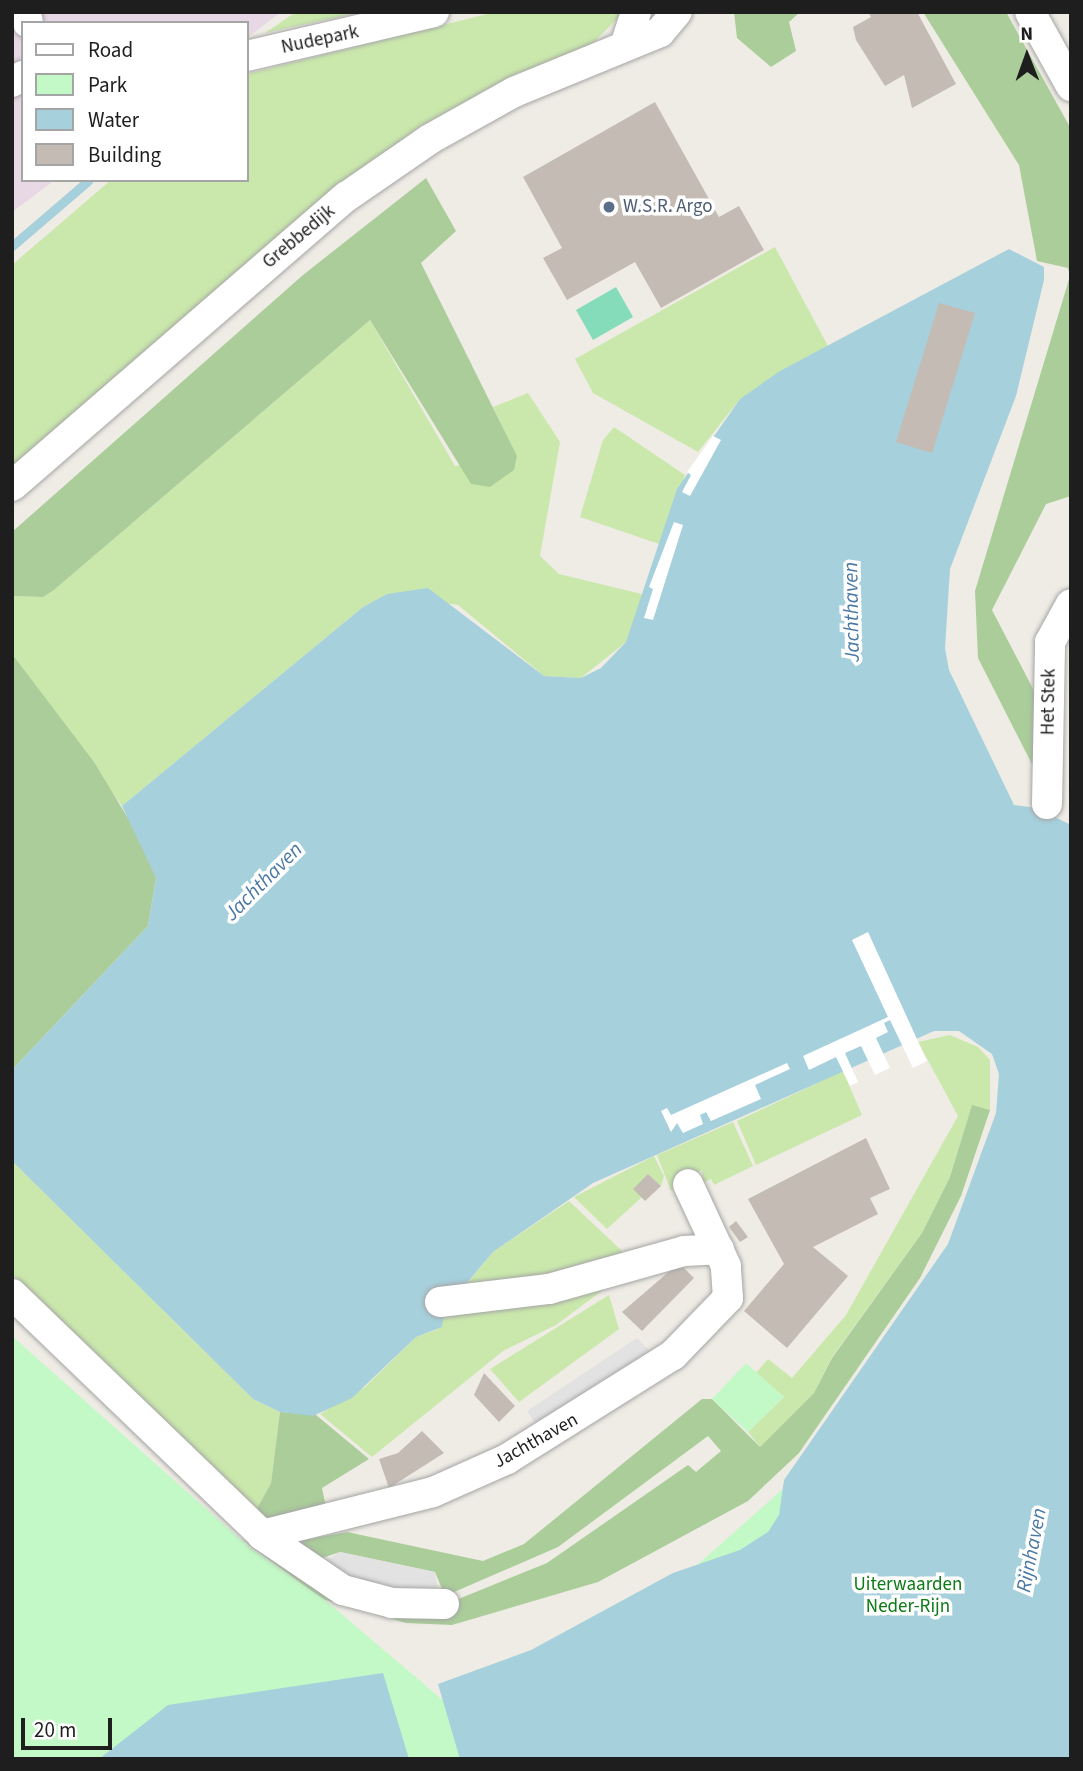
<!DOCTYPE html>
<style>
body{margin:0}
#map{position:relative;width:1083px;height:1771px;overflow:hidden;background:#efece5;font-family:"Source Sans 3",sans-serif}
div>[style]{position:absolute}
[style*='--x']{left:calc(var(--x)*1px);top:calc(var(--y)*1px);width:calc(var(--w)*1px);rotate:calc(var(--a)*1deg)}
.industrial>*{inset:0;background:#e8d7e5}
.grass>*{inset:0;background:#cae8ac}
.forest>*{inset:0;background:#aacd9a}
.park>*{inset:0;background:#c3f8c7}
.pitch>*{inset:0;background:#84dcba}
.parking>*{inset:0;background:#e2e2e2}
.water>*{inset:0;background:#a6d0dc}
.pier>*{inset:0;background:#fff}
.stream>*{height:9px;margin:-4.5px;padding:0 4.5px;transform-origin:4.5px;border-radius:4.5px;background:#a6d0dc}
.building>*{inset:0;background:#c4bbb4}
.roads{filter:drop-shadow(0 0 2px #a5a5a5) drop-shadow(0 0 2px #a5a5a5)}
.minor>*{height:30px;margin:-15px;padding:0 15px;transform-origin:15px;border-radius:15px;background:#fff}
.dots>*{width:19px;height:19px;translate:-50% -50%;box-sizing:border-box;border:4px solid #fff;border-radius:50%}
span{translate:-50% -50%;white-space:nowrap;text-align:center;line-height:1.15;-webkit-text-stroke:7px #fff;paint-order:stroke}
.street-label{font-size:19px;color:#1e1e1e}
.service-label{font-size:19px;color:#4e5e75}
.left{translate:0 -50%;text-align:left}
.park-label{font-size:19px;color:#0e7b17}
.water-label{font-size:21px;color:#4a78a4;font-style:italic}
.frame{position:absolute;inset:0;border:14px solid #1e1e1e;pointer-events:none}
.legend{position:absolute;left:21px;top:21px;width:228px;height:161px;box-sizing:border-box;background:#fff;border:2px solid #a5a5a5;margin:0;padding:9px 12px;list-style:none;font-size:21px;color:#1e1e1e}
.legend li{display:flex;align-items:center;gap:14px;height:35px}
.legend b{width:35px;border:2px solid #a5a5a5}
.north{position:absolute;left:992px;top:21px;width:70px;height:70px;-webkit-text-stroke:5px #fff;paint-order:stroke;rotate:359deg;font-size:19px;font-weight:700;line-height:28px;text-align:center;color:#1e1e1e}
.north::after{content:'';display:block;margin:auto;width:24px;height:32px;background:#1e1e1e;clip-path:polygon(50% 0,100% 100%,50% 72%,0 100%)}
.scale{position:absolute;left:21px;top:1718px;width:91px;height:32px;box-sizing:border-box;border:4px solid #1e1e1e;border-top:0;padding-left:9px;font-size:21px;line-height:24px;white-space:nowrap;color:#1e1e1e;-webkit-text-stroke:5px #fff;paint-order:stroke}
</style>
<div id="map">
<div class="industrial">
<div style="clip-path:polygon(12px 12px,281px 12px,247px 38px,247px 23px,23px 23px,23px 180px,55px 180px,12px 212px)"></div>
</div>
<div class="grass">
<div style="clip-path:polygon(296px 12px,361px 12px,265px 33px)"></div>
<div style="clip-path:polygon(495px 12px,624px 12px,592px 44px,508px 79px,419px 127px,344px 184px,12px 471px,12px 265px,111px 180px,247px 180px,247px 74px)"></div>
<div style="clip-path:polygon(775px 247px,829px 348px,740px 399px,698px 452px,593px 393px,575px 359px)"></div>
<div style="clip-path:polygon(370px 320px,455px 466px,516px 456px,493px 407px,528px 393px,560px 442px,540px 556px,559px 574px,646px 595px,626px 642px,581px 678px,544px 676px,458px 605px,387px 594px,363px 607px,122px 806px,12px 654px,12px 596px,43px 597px,54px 590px)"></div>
<div style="clip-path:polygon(614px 427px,685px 475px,662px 545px,580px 517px,603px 440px)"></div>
<div style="clip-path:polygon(950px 1035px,978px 1047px,990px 1060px,990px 1110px,972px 1106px,950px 1177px,922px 1233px,832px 1357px,814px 1393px,760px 1447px,748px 1432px,784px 1397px,756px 1373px,768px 1359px,792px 1378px,846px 1315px,958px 1116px,918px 1042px)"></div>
<div style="clip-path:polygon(843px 1071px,862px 1115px,756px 1165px,737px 1121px)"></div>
<div style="clip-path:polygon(733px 1122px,753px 1166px,714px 1185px,711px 1179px,703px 1183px,702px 1170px,671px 1191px,657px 1155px)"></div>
<div style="clip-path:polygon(654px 1156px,664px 1176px,661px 1186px,648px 1174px,642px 1197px,607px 1229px,574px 1197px)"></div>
<div style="clip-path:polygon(12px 1161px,253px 1399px,280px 1412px,271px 1483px,254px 1514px,12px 1274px)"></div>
<div style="clip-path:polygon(569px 1201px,622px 1251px,627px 1264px,465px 1286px,493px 1252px)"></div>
<div style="clip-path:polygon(615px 1281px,556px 1325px,503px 1351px,372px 1457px,320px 1414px,365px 1387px,416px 1337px,438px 1329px,445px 1309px)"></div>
<div style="clip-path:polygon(609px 1295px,619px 1329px,519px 1402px,490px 1369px)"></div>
</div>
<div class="forest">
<div style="clip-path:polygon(734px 12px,800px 12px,789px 22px,796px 51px,771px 67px,737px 38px)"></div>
<div style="clip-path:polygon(923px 12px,1006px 12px,1071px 129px,1071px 496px,1046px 504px,992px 610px,1042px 706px,1039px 778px,978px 658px,975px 591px,1070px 276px,1068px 268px,1037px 261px,1019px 165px)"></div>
<div style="clip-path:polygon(426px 178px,456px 231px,421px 263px,517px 456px,514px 470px,490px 487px,471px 484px,370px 320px,54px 590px,43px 597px,12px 596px,12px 532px,303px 275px)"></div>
<div style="clip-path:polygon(12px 654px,94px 762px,143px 843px,156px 878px,148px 926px,12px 1070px)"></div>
<div style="clip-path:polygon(972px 1105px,990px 1110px,961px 1196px,920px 1278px,799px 1453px,748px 1501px,598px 1582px,452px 1625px,406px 1623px,322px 1599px,240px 1538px,348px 1602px,391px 1613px,429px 1611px,547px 1563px,688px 1465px,696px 1472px,721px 1451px,708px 1436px,558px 1547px,445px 1596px,435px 1572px,340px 1552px,313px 1561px,296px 1547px,297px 1541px,347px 1532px,483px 1561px,524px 1544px,702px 1399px,712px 1399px,760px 1447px,814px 1393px,832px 1358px,922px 1233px,950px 1177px)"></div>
<div style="clip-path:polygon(280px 1412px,316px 1415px,369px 1459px,322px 1488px,327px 1512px,274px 1519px,254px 1514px,271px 1483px)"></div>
</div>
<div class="park">
<div style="clip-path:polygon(12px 1336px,248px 1546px,325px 1600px,445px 1702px,677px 1583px,893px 1391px,1071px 1759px,12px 1759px)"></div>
<div style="clip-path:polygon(746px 1363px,784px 1397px,748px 1432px,712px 1399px)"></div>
</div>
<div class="pitch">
<div style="clip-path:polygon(616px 287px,633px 317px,593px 340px,576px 310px)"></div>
</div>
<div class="parking">
<div style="clip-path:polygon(637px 1338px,654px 1355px,539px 1429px,527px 1411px)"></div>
<div style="clip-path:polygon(340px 1552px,435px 1572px,439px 1597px,369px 1591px,322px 1563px)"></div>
</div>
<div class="water">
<div style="clip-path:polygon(1009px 249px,1044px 267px,1044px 280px,1016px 396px,950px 569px,945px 648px,949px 670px,1014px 805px,1037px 808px,1071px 825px,1071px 1759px,460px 1759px,438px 1684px,531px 1650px,673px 1573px,740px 1550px,768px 1532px,779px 1515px,784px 1480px,948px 1244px,996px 1113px,999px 1074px,992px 1054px,959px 1031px,934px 1031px,593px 1183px,493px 1252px,445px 1309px,442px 1327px,416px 1337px,352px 1398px,313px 1416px,280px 1412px,253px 1399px,12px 1161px,12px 1070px,148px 926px,156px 878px,122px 806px,363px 607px,387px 594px,428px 588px,544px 676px,581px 678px,601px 668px,626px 642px,677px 489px,740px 399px,780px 371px)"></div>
<div style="clip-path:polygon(383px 1673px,409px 1759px,99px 1759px,168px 1705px)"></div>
</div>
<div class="pier">
<div style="clip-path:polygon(713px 436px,721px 440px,690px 496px,682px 492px,691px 475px,687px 472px)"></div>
<div style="clip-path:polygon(674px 522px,683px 525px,653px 620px,644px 618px,653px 589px,649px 587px)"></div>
<div style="clip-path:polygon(868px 932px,927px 1061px,913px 1068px,890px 1020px,884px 1023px,888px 1032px,876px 1038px,890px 1068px,875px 1075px,861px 1046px,845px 1053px,858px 1082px,850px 1086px,836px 1057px,809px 1070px,803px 1056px,888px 1017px,852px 940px)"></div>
<div style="clip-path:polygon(787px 1063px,790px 1069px,755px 1085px,761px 1099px,711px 1121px,706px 1112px,700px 1115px,703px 1124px,683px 1133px,677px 1123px,671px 1132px,661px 1111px,667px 1108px,671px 1115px)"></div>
</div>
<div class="stream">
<div style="--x:12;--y:246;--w:101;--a:-40.6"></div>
</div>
<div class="building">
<div style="clip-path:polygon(868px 12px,917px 12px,956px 84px,912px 108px,904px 75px,885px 86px,856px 40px,853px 27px,871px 17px)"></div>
<div style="clip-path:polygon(655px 102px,719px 217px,739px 206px,764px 250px,661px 308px,635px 262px,567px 300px,543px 258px,562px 248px,523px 177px)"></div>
<div style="clip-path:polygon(939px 303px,975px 313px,932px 453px,896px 442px)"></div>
<div style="clip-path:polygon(866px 1138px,890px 1189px,870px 1198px,878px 1214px,813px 1247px,848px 1276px,787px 1348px,744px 1311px,784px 1264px,748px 1199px)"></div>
<div style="clip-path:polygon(648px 1174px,661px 1186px,645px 1201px,633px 1189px)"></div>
<div style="clip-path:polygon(736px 1221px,748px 1237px,740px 1242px,729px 1227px)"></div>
<div style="clip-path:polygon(679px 1263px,694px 1278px,642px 1331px,622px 1312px)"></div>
<div style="clip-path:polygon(484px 1373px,515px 1406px,499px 1422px,474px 1395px)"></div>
<div style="clip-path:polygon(422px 1431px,444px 1453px,389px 1488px,379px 1459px,398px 1453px)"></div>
</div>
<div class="roads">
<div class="minor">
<div style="--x:26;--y:12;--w:11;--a:80"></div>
<div style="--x:1030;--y:12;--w:85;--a:61"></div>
<div style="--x:625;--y:46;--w:36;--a:-72"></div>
<div style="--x:247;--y:56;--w:192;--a:-13.2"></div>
<div style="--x:12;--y:82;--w:13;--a:-29"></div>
<div style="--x:12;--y:486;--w:442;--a:-40.9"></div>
<div style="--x:346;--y:197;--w:102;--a:-34.6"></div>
<div style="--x:430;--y:139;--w:96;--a:-29.2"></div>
<div style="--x:514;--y:92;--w:158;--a:-22.3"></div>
<div style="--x:660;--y:32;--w:26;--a:-50"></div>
<div style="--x:1047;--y:804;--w:162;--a:-88.9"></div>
<div style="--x:1050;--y:642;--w:43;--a:-61.1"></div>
<div style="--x:12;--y:1294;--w:347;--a:43.9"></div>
<div style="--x:262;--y:1535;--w:98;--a:34.2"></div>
<div style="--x:343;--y:1590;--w:51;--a:14.9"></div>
<div style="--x:392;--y:1603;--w:52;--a:1.1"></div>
<div style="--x:440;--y:1302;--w:110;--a:-6.8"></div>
<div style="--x:549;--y:1289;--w:140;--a:-15.7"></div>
<div style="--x:684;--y:1251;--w:35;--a:-3"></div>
<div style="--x:262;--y:1535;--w:176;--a:-14.1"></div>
<div style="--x:433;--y:1492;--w:81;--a:-24"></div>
<div style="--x:507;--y:1459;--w:196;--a:-32.1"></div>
<div style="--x:673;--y:1355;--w:79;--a:-46"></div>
<div style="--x:728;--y:1298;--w:32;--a:-94"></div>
<div style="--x:726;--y:1266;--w:90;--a:-114.9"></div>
</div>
</div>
<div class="dots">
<div style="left:609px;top:207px;background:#5c6f8a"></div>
</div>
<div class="street-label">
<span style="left:320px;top:40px;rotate:-12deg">Nudepark</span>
<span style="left:299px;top:237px;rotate:-40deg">Grebbedijk</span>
<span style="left:1049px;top:702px;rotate:-89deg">Het Stek</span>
<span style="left:536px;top:1441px;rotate:-29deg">Jachthaven</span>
</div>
<div class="service-label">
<span class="left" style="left:623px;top:207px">W.S.R. Argo</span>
</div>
<div class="park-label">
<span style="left:908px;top:1596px">Uiterwaarden<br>Neder-Rijn</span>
</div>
<div class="water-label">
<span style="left:851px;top:612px;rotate:-91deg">Jachthaven</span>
<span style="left:263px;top:881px;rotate:-45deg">Jachthaven</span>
<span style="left:1031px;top:1550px;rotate:-79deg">Rijnhaven</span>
</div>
<div class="frame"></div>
<ul class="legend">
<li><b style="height:9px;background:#fff"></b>Road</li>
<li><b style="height:19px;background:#c3f8c7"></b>Park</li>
<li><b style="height:19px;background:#a6d0dc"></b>Water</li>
<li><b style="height:19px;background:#c4bbb4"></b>Building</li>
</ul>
<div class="north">N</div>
<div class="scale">20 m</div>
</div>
